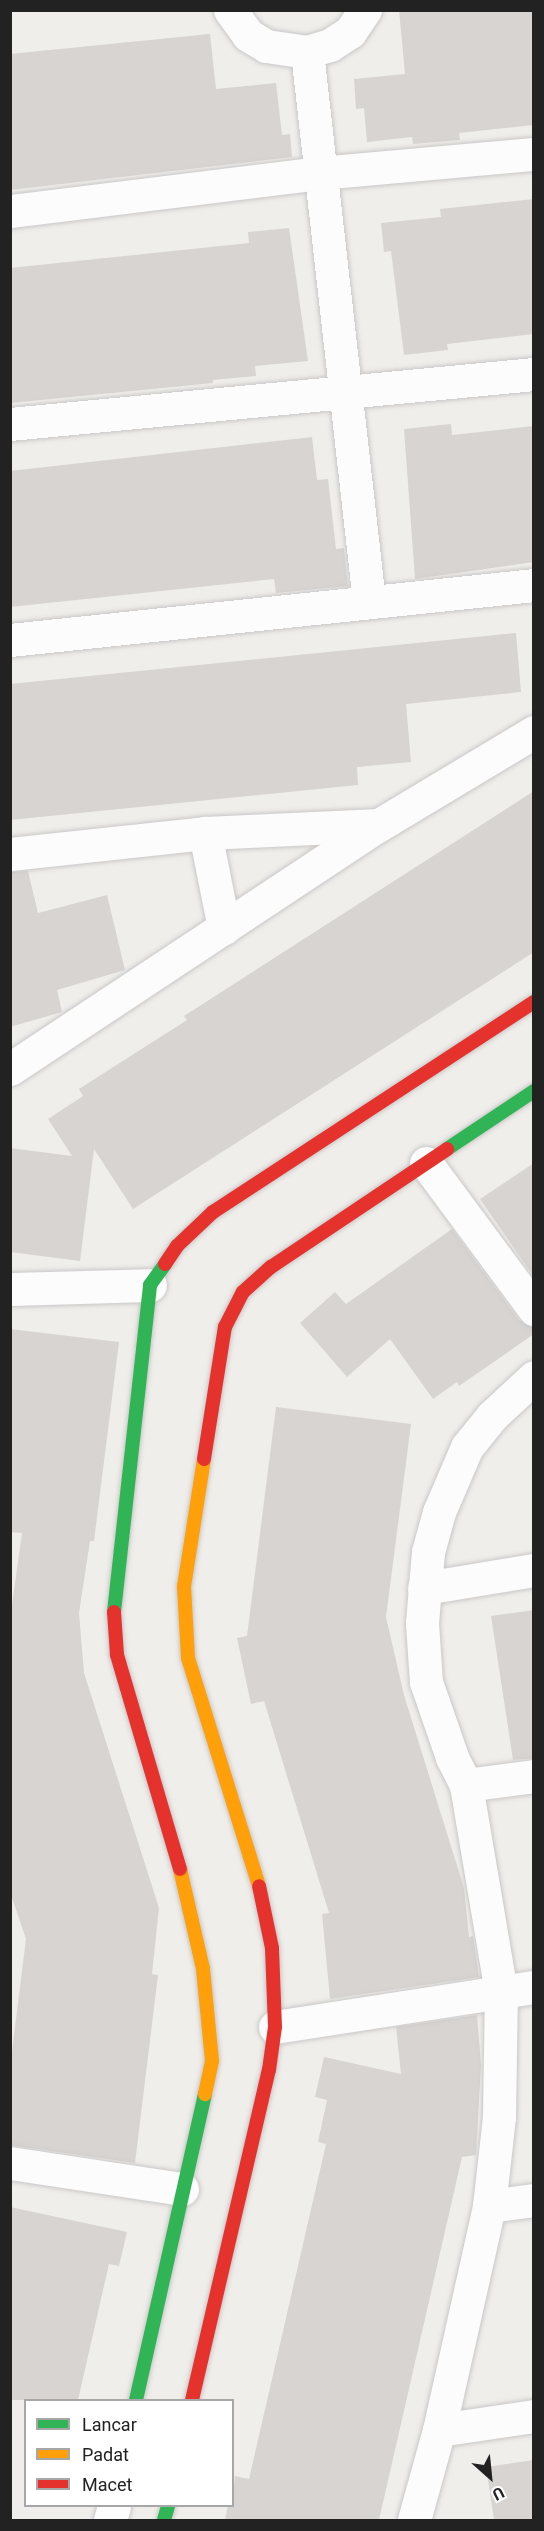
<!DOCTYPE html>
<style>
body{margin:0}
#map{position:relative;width:544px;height:2531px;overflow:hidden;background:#f0eeeb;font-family:Roboto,sans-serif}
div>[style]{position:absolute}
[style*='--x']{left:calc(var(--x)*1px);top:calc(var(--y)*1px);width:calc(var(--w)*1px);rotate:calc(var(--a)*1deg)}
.building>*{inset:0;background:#d7d4d2}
.roads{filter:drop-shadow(0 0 2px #c9c8c7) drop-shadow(0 0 2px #c9c8c7)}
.street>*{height:33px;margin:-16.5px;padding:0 16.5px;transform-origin:16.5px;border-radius:16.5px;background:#fdfcfc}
.fast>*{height:14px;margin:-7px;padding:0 7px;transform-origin:7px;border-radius:7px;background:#30b455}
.slow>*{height:14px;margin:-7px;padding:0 7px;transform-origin:7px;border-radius:7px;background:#ff9f0a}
.jam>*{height:14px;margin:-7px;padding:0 7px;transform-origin:7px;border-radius:7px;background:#e5322d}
span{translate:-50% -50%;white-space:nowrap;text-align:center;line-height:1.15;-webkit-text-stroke:4.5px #fff;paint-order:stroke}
.frame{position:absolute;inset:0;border:12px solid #222;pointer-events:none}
.legend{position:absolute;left:24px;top:2399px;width:210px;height:108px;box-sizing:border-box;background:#fff;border:2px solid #a7a7a7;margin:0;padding:8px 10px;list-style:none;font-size:18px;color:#222}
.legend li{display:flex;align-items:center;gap:12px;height:30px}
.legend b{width:30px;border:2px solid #a7a7a7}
.north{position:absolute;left:460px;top:2447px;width:60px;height:60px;-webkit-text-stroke:4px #fff;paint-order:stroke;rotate:153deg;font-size:16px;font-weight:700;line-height:24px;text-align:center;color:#222}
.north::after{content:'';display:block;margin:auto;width:21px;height:27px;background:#222;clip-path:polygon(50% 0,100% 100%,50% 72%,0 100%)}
</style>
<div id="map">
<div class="building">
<div style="clip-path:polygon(399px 10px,534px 10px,534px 125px,459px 133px,460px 140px,413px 144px,412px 137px,367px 142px,364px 108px,356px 109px,354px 79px,405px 74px)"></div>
<div style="clip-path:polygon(210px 34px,216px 89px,276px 83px,282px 135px,290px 134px,292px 157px,10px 190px,10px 54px)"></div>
<div style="clip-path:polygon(534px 199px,534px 334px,447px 344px,448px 350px,404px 355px,391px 251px,384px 252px,381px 223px,441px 217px,440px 209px)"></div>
<div style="clip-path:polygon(289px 228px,308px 361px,255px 366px,256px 376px,213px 380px,213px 383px,10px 403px,10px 268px,249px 243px,248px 232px)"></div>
<div style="clip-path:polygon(451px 424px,452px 435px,534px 426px,534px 562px,415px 579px,404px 429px)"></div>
<div style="clip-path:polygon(312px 437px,317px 480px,328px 479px,336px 549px,344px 548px,348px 586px,276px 593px,274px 579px,10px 607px,10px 471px)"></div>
<div style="clip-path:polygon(516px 633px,521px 692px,406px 704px,411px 762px,357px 767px,358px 785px,10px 820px,10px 684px)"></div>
<div style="clip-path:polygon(534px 791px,534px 952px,133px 1209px,94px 1149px,80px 1261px,10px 1252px,10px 1148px,72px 1156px,48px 1119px,83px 1096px,79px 1089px,187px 1020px,184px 1016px)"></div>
<div style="clip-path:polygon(28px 871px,38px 913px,107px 895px,125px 970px,57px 990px,62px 1012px,10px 1027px,10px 872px)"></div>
<div style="clip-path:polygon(534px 1163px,534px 1277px,480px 1199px)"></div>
<div style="clip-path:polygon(452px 1229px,519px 1320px,534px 1327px,534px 1334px,459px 1386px,457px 1382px,433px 1399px,390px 1339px,347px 1377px,300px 1323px,335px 1292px,346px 1304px)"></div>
<div style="clip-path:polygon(10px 1329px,119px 1342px,94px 1541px,90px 1541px,79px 1613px,84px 1673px,159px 1908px,152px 1974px,158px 1975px,135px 2163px,10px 2145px,10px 2067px,26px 1939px,10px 1892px,10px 1619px,22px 1533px,10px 1532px)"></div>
<div style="clip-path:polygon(276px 1407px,411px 1424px,386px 1617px,404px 1695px,464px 1888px,469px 1937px,473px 1936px,479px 1977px,330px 1999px,322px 1914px,329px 1913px,264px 1701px,251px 1704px,237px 1638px,247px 1636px)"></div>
<div style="clip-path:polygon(534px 1610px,534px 1758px,513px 1760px,491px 1616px)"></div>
<div style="clip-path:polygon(477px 2015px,481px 2065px,476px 2155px,462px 2157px,379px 2520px,225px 2520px,228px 2505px,232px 2505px,235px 2476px,249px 2479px,326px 2144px,318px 2142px,327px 2100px,315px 2097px,324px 2057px,401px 2074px,396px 2027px)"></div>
<div style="clip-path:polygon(10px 2207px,127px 2232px,119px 2266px,109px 2264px,78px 2400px,10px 2400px)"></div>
<div style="clip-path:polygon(534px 2460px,534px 2520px,494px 2520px,486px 2467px)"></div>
</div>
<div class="roads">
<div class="street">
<div style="--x:230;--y:10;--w:31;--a:54"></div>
<div style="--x:248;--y:35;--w:21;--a:31"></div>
<div style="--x:266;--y:46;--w:41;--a:8.3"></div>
<div style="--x:307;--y:52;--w:24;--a:-17"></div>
<div style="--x:330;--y:45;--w:24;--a:-33"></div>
<div style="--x:350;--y:32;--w:27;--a:-56"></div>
<div style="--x:307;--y:52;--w:552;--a:83.56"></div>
<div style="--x:10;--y:211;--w:311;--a:-7"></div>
<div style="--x:319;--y:173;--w:216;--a:-5.1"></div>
<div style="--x:10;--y:424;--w:526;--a:-5.45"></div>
<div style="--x:10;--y:640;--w:527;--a:-5.99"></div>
<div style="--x:205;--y:833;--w:97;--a:78.7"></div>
<div style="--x:10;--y:854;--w:196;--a:-6.1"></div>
<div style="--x:205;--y:833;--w:174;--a:-2.6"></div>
<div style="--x:10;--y:1069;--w:442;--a:-33.5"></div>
<div style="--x:379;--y:825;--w:181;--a:-31"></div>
<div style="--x:426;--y:1163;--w:182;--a:53.5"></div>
<div style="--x:10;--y:1289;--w:140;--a:-1.6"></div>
<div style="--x:424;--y:1588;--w:111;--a:-9.3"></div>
<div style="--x:466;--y:1785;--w:69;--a:-7.5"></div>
<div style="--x:275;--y:2027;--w:262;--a:-8.8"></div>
<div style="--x:10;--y:2163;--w:174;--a:8.6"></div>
<div style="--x:489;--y:2206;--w:45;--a:-7.6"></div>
<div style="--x:439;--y:2430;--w:96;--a:-8.4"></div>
<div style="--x:110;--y:2520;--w:15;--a:-74"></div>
<div style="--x:414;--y:2520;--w:93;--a:-74.5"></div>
<div style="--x:439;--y:2430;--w:230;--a:-77.4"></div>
<div style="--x:489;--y:2206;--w:90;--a:-83.6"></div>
<div style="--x:499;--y:2117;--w:125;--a:-89.1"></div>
<div style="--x:501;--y:1992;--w:210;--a:-99.6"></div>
<div style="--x:466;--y:1785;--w:31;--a:-117"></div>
<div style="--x:452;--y:1757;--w:79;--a:-109.1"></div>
<div style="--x:426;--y:1682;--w:59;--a:-93.9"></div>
<div style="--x:422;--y:1623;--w:71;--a:-85.2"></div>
<div style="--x:428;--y:1552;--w:41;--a:-74.6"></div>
<div style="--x:439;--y:1512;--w:71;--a:-66.7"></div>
<div style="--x:467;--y:1447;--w:40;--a:-51"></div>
<div style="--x:492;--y:1416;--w:57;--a:-42.9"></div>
</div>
<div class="fast">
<div style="--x:447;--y:1149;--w:105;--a:-33.7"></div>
<div style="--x:114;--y:1612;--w:329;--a:-83.7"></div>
<div style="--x:150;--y:1285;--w:26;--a:-54"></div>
<div style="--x:136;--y:2400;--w:314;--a:-77.3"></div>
<div style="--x:164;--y:2520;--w:15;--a:-74"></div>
</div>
<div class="slow">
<div style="--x:204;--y:1459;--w:129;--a:98.9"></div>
<div style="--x:184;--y:1586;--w:72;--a:86.8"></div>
<div style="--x:188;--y:1658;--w:239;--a:72.7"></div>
<div style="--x:180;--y:1869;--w:103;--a:77"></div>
<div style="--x:203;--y:1969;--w:92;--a:84.4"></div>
<div style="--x:212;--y:2061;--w:34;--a:102"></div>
</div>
<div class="jam">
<div style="--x:165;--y:1264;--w:22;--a:-56"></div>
<div style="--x:177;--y:1246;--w:50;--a:-43.4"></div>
<div style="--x:213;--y:1212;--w:384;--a:-33.2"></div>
<div style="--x:204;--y:1459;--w:134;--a:-81"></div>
<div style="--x:225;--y:1327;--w:39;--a:-63"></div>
<div style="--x:243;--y:1292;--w:38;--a:-42"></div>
<div style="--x:271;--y:1267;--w:212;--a:-33.8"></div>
<div style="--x:114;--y:1612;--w:43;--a:86"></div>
<div style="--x:117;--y:1655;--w:223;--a:73.6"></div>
<div style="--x:192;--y:2400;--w:339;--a:-76.9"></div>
<div style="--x:269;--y:2070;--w:43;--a:-82.1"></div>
<div style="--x:275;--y:2027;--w:79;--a:-92.2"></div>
<div style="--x:272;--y:1948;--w:63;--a:-101.8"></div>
</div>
</div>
<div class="frame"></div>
<ul class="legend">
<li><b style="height:8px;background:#30b455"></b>Lancar</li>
<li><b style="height:8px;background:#ff9f0a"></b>Padat</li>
<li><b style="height:8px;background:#e5322d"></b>Macet</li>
</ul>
<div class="north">U</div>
</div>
